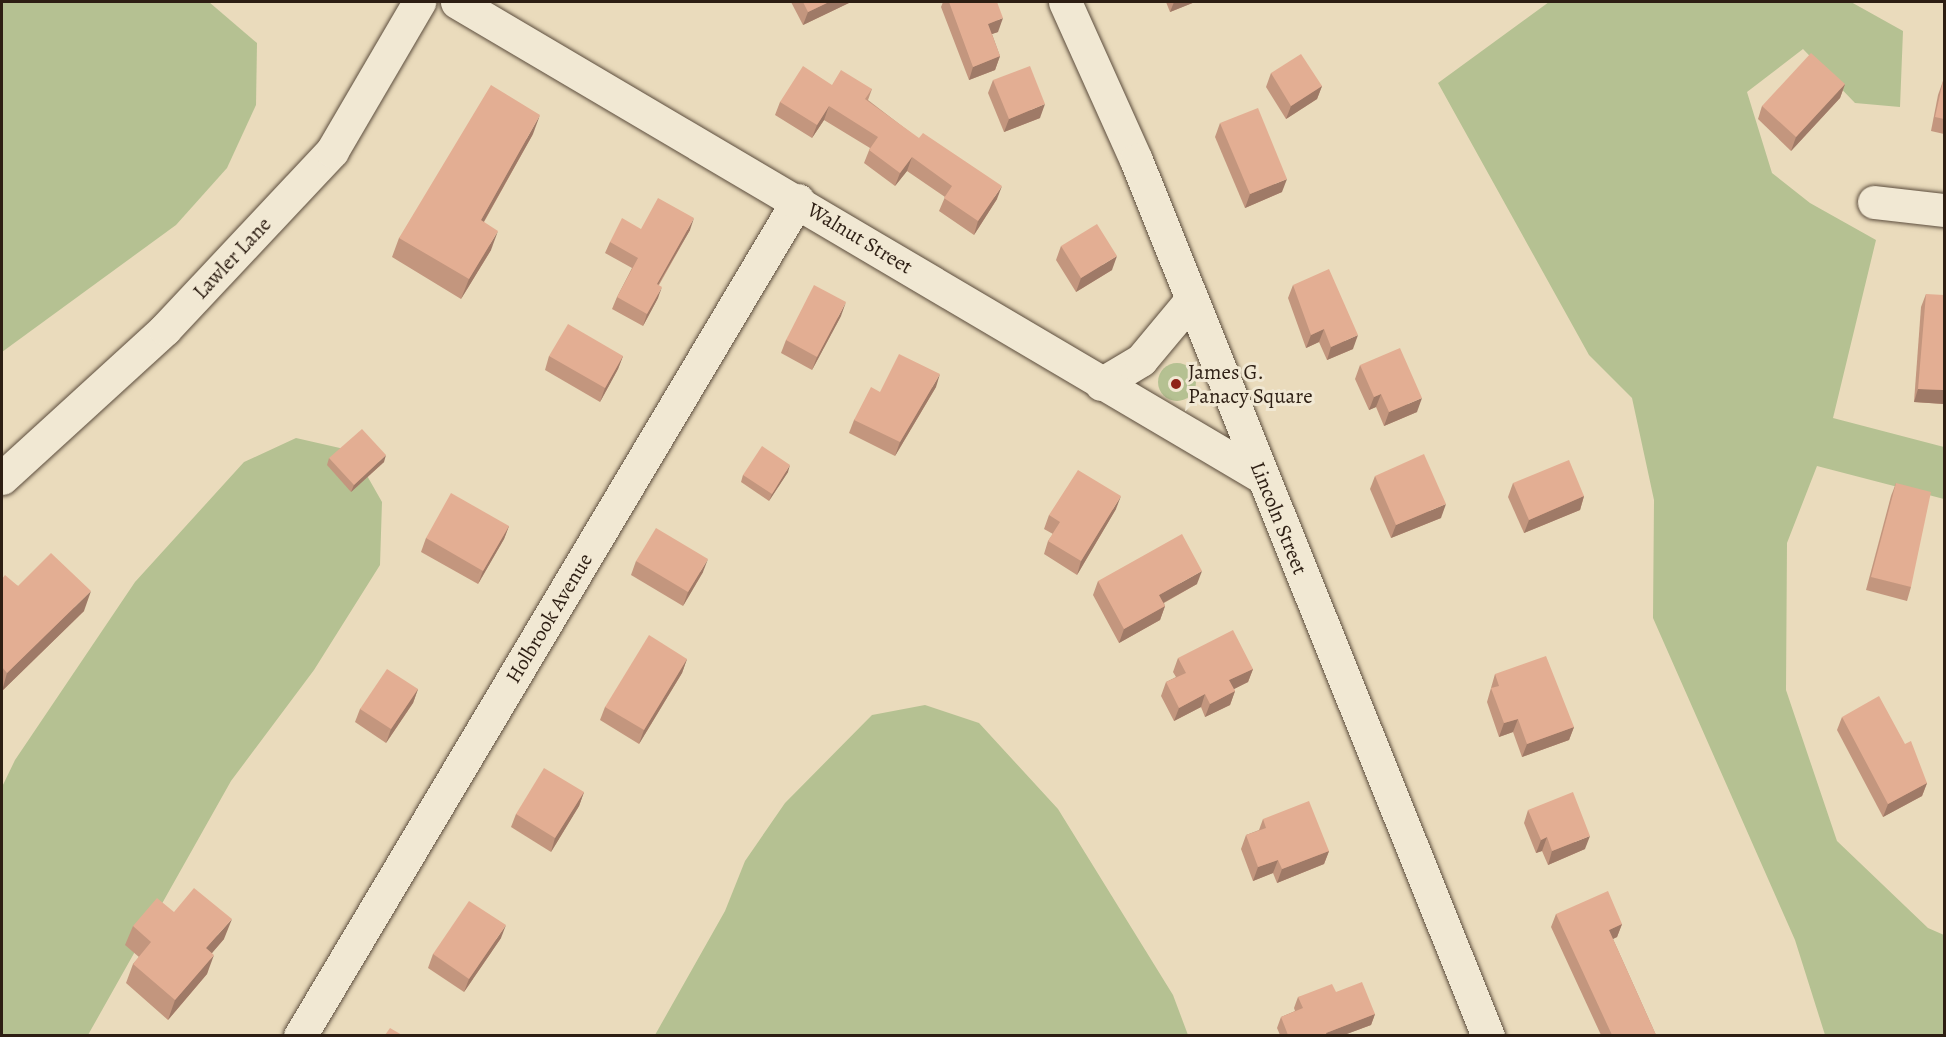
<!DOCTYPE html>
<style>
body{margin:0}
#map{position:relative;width:1946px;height:1037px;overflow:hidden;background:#eadbbc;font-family:Alegreya,serif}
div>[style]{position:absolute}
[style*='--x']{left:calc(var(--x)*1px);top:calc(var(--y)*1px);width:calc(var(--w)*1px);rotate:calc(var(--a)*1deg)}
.green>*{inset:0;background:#b5c192}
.round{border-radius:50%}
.roads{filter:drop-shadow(0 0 2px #5c4d3d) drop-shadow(0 0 2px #5c4d3d)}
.street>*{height:33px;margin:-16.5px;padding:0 16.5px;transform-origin:16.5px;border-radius:16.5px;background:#f1e8d3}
.secondary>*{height:33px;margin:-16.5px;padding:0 16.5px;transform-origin:16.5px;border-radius:16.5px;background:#f1e8d3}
.wall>*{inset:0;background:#c3967e}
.shaded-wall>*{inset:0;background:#9f7a67}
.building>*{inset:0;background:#e3ae93}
.dots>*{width:16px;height:16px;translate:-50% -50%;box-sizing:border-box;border:3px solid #f1e8d3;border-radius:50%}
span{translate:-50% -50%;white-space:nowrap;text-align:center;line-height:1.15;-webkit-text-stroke:6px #f1e8d3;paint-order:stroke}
.street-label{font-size:21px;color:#2d1e13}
.poi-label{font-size:21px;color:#2d1e13}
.left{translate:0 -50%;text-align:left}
.frame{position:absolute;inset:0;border:3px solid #2d1e13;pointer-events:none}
</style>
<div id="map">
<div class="green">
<div style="clip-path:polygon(2px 2px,209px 2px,257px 43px,256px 105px,227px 168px,176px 225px,2px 352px)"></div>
<div style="clip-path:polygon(1549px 2px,1851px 2px,1903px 31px,1900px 107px,1855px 103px,1803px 49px,1747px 92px,1772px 173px,1810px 203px,1876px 240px,1833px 418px,1944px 447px,1944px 499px,1817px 466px,1787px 543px,1786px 690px,1837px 841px,1928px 928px,1944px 935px,1944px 1035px,1825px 1035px,1795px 940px,1653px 618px,1654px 500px,1632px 398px,1589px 355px,1438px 83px)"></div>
<div class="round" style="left:1158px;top:363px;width:38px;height:38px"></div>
<div style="clip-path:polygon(296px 438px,353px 451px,382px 502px,380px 565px,314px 670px,231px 781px,88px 1035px,2px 1035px,2px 787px,15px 760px,135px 582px,244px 462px)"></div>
<div style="clip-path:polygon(925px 705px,979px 723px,1058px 809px,1173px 995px,1188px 1035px,655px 1035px,725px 911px,745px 861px,785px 803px,872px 715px)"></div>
</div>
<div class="roads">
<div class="street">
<div style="--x:1874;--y:202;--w:70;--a:6.5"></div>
<div style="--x:1101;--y:384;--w:47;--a:-31"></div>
<div style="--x:1141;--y:360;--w:78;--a:-50.2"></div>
<div style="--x:2;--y:478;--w:221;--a:-42.4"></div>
<div style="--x:165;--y:329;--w:244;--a:-46.8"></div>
<div style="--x:332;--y:151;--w:173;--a:-59.7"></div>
<div style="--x:300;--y:1036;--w:973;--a:-59.22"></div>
</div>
<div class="secondary">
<div style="--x:457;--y:2;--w:935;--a:30.54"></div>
<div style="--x:1065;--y:2;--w:173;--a:65.8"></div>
<div style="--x:1136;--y:160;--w:944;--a:68.11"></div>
</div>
</div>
<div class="wall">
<div style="clip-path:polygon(791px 2px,851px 2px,803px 25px)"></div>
<div style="clip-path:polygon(943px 2px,997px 2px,998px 32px,992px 34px,1000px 56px,995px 70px,969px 80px,941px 7px)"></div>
<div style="clip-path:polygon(1166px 2px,1195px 2px,1170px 12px)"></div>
<div style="clip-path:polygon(1271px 73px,1322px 86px,1317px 99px,1286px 119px,1266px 87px)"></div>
<div style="clip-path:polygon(993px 80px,1040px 118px,1004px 132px,988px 93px)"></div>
<div style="clip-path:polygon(1943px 81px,1944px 82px,1944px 134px,1931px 131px,1938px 95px)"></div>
<div style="clip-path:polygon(1845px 84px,1840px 98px,1791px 151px,1758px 119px,1762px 106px)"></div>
<div style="clip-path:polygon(832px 85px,872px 89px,868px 100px,997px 199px,974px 235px,939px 211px,945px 197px,907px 171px,895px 186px,864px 163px,870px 148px,824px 120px,812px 138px,775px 115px,780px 102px)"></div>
<div style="clip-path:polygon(1220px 123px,1282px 192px,1245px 208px,1215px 137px)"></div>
<div style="clip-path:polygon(533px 134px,484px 222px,491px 250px,461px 299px,392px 257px,399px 238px)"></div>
<div style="clip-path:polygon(641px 229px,690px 230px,659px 285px,658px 298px,643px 326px,612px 309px,617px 297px,632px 268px,605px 253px,610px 242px)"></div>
<div style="clip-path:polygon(1061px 246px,1112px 270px,1076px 292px,1056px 260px)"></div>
<div style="clip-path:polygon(1293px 285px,1353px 349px,1327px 360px,1319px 342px,1306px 348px,1288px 298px)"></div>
<div style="clip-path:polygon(1926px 294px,1944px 404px,1914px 402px,1921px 307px)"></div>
<div style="clip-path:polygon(841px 316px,812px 370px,781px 353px,786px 340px)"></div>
<div style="clip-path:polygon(549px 356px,623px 356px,618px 369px,600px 402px,545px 370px)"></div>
<div style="clip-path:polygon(1360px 365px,1417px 412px,1384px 426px,1376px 407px,1369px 410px,1355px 379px)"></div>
<div style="clip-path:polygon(936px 387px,895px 456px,849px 433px,854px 420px,880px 392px)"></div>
<div style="clip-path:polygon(329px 458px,384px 462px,351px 492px,327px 465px)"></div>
<div style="clip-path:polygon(788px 472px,769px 501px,741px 482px,743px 475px)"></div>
<div style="clip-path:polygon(1375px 476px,1441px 518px,1391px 538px,1370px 489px)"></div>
<div style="clip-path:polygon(1513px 483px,1584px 496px,1580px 510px,1524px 533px,1508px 497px)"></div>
<div style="clip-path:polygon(1896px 483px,1911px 587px,1907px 601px,1866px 590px,1891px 496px)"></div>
<div style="clip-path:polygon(1116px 509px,1077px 575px,1044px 554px,1048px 541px,1053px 534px,1044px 529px,1049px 515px)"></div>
<div style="clip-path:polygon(509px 526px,504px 539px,478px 584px,421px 552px,426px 538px)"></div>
<div style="clip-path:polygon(636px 561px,703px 572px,683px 606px,631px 575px)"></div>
<div style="clip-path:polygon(2px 579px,18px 586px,84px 611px,2px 691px)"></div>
<div style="clip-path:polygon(1098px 581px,1197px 584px,1164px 603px,1165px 606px,1160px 620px,1119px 643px,1093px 595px)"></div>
<div style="clip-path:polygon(1178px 658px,1253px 669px,1248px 682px,1234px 689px,1235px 691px,1230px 705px,1205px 717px,1201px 707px,1174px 721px,1161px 696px,1166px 682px,1176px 677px,1173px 672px)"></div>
<div style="clip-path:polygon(687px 659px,682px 673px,639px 744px,600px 720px,605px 707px)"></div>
<div style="clip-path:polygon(1495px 674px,1574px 727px,1569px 740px,1522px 757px,1513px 732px,1499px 737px,1487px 702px)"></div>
<div style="clip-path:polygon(418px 689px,413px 703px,386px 743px,355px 722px,360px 709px)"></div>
<div style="clip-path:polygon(1842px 717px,1927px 783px,1922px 796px,1883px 817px,1837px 730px)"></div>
<div style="clip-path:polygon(584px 792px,579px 806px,551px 852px,511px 827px,516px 814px)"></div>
<div style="clip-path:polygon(1528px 810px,1585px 849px,1548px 865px,1542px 851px,1536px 853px,1524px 823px)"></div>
<div style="clip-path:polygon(1263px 819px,1329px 851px,1324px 864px,1277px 883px,1273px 873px,1253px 881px,1241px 849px,1246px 835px,1259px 830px)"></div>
<div style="clip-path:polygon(174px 912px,224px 939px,212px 953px,207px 974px,168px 1020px,126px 983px,133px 964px,139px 957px,125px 945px,133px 926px)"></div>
<div style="clip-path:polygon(1556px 914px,1622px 924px,1617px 937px,1613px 939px,1656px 1035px,1601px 1035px,1551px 927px)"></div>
<div style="clip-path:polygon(501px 938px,464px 992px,428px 968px,433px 954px)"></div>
<div style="clip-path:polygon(1336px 992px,1375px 1014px,1371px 1025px,1344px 1035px,1280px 1035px,1277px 1028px,1281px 1017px,1295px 1011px,1294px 1008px,1298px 997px)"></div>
</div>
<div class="shaded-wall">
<div style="clip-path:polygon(829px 2px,851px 2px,803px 25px,808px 12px)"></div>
<div style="clip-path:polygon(1174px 2px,1195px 2px,1170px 12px)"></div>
<div style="clip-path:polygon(1003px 18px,998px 32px,983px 37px,988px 24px)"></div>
<div style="clip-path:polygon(1000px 56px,995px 70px,969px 80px,973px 67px)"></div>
<div style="clip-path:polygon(1845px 84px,1840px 98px,1791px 151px,1796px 137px)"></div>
<div style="clip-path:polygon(1322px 86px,1317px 99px,1286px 119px,1291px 106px)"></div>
<div style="clip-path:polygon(1045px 104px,1040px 118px,1004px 132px,1009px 119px)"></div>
<div style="clip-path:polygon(829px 106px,824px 120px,812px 138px,817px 125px)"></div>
<div style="clip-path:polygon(540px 115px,533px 134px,474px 239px,481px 220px)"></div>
<div style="clip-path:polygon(912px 157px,907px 171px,895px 186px,900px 173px)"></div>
<div style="clip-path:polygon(1287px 179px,1282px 192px,1245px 208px,1250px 194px)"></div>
<div style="clip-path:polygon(1002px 186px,997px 199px,974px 235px,978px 221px)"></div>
<div style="clip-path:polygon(694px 218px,690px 230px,652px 295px,657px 284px)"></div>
<div style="clip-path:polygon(498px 231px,491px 250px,461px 299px,469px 279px)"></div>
<div style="clip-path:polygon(1117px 256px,1112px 270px,1076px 292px,1081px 278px)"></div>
<div style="clip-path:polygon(662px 287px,658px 298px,643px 326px,647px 314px)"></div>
<div style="clip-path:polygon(846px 302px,841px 316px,812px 370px,817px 357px)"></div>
<div style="clip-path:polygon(1324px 329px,1319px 342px,1306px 348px,1311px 335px)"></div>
<div style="clip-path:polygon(1358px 335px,1353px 349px,1327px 360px,1331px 347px)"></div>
<div style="clip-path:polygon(623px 356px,618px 369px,600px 402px,605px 388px)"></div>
<div style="clip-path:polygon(940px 374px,936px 387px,895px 456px,900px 442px)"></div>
<div style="clip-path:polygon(1918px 389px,1944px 390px,1944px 404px,1914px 402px)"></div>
<div style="clip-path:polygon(1381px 394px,1376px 407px,1369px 410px,1374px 397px)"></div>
<div style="clip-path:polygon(1422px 398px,1417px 412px,1384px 426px,1389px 412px)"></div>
<div style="clip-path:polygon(386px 455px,384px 462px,351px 492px,354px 485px)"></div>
<div style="clip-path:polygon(790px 465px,788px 472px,769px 501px,772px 494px)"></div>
<div style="clip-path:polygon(1121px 496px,1116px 509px,1077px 575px,1081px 561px)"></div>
<div style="clip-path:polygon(1584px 496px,1580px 510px,1524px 533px,1529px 520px)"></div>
<div style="clip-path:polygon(1446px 504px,1441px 518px,1391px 538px,1396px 525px)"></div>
<div style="clip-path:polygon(509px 526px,504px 539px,478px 584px,483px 571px)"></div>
<div style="clip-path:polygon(708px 559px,703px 572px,683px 606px,688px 592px)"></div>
<div style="clip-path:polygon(1202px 571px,1197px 584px,1154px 608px,1159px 595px)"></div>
<div style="clip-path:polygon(91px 591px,84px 611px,2px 691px,7px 673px)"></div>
<div style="clip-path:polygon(1165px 606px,1160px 620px,1119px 643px,1124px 629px)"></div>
<div style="clip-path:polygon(687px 659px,682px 673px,639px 744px,644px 730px)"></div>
<div style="clip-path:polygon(1253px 669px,1248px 682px,1224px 694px,1229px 680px)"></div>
<div style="clip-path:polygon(418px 689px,413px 703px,386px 743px,391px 729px)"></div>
<div style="clip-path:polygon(1235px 691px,1230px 705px,1205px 717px,1210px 704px)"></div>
<div style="clip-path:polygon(1205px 694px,1201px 707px,1174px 721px,1179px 708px)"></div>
<div style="clip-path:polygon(1518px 719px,1513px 732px,1499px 737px,1504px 723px)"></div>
<div style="clip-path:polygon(1574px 727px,1569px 740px,1522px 757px,1527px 744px)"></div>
<div style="clip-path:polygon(1927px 783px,1922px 796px,1883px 817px,1888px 804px)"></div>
<div style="clip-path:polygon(584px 792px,579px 806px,551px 852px,555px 838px)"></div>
<div style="clip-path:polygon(1590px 836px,1585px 849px,1548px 865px,1552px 851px)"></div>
<div style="clip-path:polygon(1547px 837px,1542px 851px,1536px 853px,1541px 840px)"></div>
<div style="clip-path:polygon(1329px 851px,1324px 864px,1277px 883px,1282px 869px)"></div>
<div style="clip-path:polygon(1278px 860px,1273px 873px,1253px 881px,1258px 867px)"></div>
<div style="clip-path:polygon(232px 919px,224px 939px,199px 968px,206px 948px)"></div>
<div style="clip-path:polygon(1622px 924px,1617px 937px,1604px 943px,1609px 930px)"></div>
<div style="clip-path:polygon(506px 925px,501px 938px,464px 992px,469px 979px)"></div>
<div style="clip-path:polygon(214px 955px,207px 974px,168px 1020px,175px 1000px)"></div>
<div style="clip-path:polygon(1375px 1014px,1371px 1025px,1344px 1035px,1325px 1035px,1326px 1033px)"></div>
</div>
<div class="building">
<div style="clip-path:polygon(803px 2px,829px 2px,808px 12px)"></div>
<div style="clip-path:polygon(949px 2px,997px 2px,1003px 18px,988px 24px,1000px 56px,973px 67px)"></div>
<div style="clip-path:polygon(1811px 53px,1845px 84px,1796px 137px,1762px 106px)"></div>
<div style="clip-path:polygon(1301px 54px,1322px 86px,1291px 106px,1271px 73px)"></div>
<div style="clip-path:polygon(803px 66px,832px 85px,841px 70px,872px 89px,865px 99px,919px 138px,923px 133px,1002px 186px,978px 221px,944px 198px,952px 186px,912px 157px,900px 173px,869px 150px,878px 137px,829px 106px,817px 125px,780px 102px)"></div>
<div style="clip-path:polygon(1030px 66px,1045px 104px,1009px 119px,993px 80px)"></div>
<div style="clip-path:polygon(1943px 81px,1944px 82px,1944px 119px,1935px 117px)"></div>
<div style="clip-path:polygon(491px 85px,540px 115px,481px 220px,498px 231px,469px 279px,399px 238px)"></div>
<div style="clip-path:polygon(1258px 108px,1287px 179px,1250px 194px,1220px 123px)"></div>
<div style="clip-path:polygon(658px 198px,694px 218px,657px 284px,662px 287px,647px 314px,617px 297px,638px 258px,610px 242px,622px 218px,641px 229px)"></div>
<div style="clip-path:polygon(1097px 224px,1117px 256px,1081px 278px,1061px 246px)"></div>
<div style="clip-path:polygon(1329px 269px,1358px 335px,1331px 347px,1324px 329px,1311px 335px,1293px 285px)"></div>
<div style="clip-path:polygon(814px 285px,846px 302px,817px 357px,786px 340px)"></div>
<div style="clip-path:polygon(1926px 294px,1944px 295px,1944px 390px,1918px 389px)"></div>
<div style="clip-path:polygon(568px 324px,623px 356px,605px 388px,549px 356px)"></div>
<div style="clip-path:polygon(1400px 348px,1422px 398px,1389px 412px,1381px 394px,1374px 397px,1360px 365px)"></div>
<div style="clip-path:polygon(899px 354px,940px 374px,900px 442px,854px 420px,871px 387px,880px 392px)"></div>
<div style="clip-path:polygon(362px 429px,386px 455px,354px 485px,329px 458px)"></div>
<div style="clip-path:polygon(762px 446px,790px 465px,772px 494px,743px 475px)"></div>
<div style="clip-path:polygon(1424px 454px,1446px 504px,1396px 525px,1375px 476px)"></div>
<div style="clip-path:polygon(1569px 460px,1584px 496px,1529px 520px,1513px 483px)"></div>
<div style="clip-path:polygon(1078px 470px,1121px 496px,1081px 561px,1048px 541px,1060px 522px,1049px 515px)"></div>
<div style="clip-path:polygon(1896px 483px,1931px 492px,1911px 587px,1871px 577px)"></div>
<div style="clip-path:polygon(451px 493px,509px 526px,483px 571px,426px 538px)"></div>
<div style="clip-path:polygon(656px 528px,708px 559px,688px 592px,636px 561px)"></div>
<div style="clip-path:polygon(1182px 534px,1202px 571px,1159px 595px,1165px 606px,1124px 629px,1098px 581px)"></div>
<div style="clip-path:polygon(51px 553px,91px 591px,7px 673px,2px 667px,2px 579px,5px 575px,18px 586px)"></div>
<div style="clip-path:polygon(1233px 630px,1253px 669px,1229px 680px,1235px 691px,1210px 704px,1205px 694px,1179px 708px,1166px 682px,1186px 673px,1178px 658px)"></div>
<div style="clip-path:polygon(649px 635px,687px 659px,644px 730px,605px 707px)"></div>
<div style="clip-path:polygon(1546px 656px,1574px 727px,1527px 744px,1518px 719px,1504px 723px,1491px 688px,1499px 686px,1495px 674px)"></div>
<div style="clip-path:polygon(387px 669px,418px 689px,391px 729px,360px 709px)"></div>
<div style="clip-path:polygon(1879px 696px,1905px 744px,1911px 741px,1927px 783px,1888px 804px,1842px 717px)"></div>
<div style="clip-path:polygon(544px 768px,584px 792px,555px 838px,516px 814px)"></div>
<div style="clip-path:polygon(1573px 792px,1590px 836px,1552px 851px,1547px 837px,1541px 840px,1528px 810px)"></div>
<div style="clip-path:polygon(1309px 801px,1329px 851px,1282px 869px,1278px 860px,1258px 867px,1246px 835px,1266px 828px,1263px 819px)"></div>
<div style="clip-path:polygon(194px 888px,232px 919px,206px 948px,214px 955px,175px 1000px,133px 964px,151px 942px,133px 926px,157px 898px,174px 912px)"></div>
<div style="clip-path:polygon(1608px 891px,1622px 924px,1609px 930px,1656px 1035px,1612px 1035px,1556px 914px)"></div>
<div style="clip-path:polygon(469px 901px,506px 925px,469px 979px,433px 954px)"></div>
<div style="clip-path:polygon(1362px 982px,1375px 1014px,1326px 1033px,1327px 1035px,1288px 1035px,1281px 1017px,1303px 1008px,1298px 997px,1332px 984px,1336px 992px)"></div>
<div style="clip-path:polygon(390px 1028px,402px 1035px,385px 1035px)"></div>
</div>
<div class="dots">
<div style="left:1176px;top:384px;background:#8f2418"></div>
</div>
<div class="street-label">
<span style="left:860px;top:238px;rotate:31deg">Walnut Street</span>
<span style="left:232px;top:258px;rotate:-47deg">Lawler Lane</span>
<span style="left:1279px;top:518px;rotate:68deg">Lincoln Street</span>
<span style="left:549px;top:618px;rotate:-59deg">Holbrook Avenue</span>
</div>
<div class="poi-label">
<span class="left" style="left:1188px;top:384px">James G.<br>Panacy Square</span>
</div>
<div class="frame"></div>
</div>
